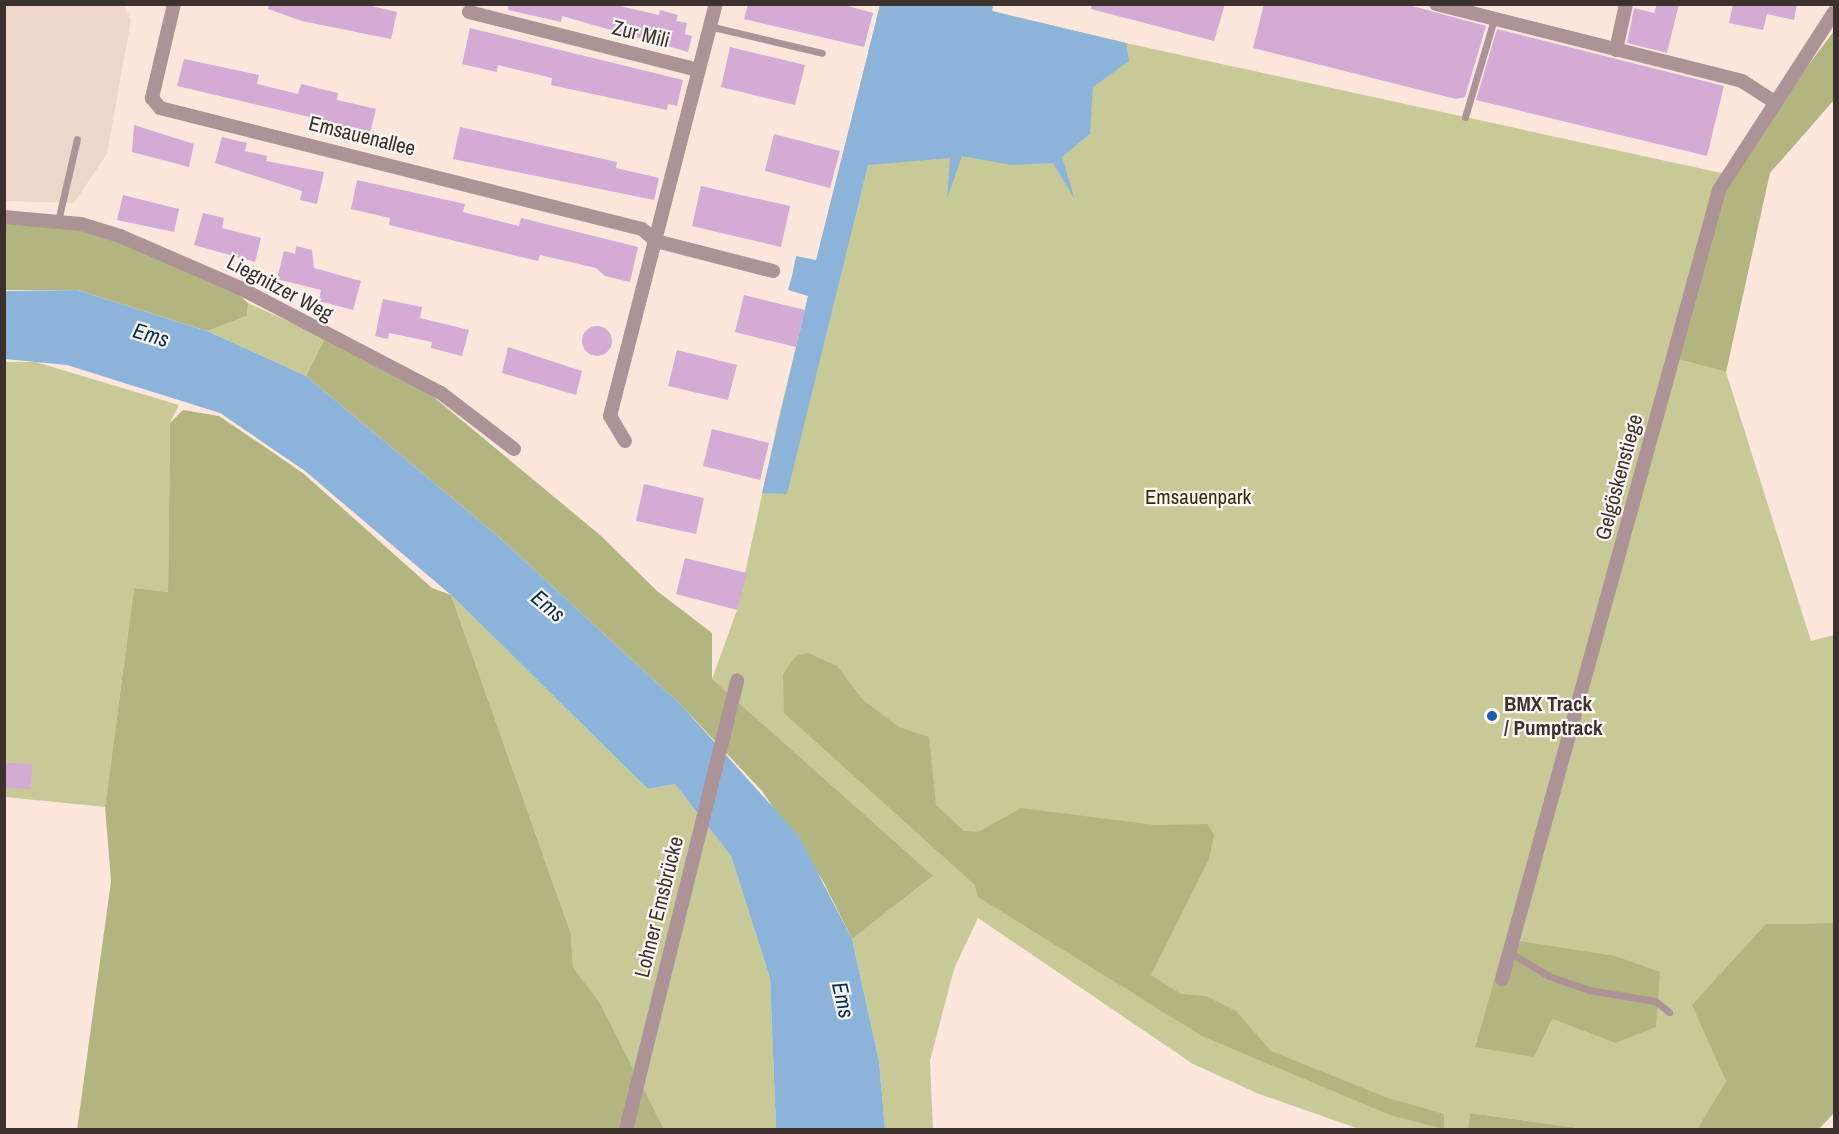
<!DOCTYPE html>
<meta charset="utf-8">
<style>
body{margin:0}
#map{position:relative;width:1839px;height:1134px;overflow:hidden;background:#fde7dd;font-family:"Archivo Narrow",sans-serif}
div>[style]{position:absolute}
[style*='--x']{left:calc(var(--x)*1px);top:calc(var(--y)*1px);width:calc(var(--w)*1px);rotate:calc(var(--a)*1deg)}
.commercial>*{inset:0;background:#eed6cb}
.green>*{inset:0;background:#c7ca96}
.forest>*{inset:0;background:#b2b580}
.water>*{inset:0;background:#8cb4db}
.building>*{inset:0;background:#d3abd4}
.round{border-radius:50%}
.service>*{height:7px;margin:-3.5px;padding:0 3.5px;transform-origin:3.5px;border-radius:3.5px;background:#ad9396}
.minor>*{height:14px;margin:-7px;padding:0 7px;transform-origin:7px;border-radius:7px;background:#ad9396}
.dots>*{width:16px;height:16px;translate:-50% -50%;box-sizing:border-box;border:3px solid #fef8f6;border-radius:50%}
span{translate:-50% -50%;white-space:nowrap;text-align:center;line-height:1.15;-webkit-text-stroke:4.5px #fef8f6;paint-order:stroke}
.street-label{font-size:21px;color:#3c312c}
.park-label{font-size:21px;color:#303005}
.poi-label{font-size:21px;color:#3c312c;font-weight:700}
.left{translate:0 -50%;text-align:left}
.water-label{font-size:22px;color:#002f53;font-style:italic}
.frame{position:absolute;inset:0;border:6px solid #3c312c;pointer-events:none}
</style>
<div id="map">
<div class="commercial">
<div style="clip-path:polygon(5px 5px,124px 5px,131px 20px,107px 154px,74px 203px,5px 201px)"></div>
</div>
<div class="green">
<div style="clip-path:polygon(evenodd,880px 5px,993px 5px,992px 11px,1126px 43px,1726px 174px,1678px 359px,1726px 372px,1811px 641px,1834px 635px,1834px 923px,1766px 924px,1726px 1081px,1697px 1129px,1586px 1129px,1470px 1113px,1468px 1129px,1362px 1130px,1259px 1094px,1193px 1064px,978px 918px,954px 969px,930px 1061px,933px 1129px,885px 1129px,879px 1061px,852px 939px,932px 877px,712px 679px,737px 610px,779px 416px,880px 5px,1506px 940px,1615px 1043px,1552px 1019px,1475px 1047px,1506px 940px)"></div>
<div style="clip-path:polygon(248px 303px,325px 338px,306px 376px,207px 331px,247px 316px)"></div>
<div style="clip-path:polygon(5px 362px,36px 362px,179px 405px,170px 423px,168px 592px,134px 588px,105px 807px,5px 797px)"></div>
<div style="clip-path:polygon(451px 595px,648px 789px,675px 784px,731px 856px,770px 978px,776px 1129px,664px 1129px,600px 1003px,573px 967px,571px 934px)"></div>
</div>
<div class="forest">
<div style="clip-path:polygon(1834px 31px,1834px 100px,1770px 173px,1726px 372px,1678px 359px,1726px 174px)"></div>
<div style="clip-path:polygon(5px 223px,81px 229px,118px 241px,235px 291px,248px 303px,247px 316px,207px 331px,77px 290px,5px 290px)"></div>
<div style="clip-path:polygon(325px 338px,430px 394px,600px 535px,657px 591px,712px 633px,712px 679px,933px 876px,852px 939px,823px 881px,762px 791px,682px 706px,500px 538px,306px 376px)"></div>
<div style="clip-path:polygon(183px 410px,219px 416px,265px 447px,304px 474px,432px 588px,451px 595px,571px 934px,573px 967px,600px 1003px,664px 1129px,77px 1130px,111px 881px,105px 807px,134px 588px,168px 592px,170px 423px)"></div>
<div style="clip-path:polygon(808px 653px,837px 666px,863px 700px,899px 727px,929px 737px,936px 805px,964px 831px,978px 832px,1021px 808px,1155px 825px,1207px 824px,1214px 835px,1209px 859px,1151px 975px,1181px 994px,1206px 996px,1236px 1011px,1271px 1051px,1385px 1097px,1444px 1114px,1444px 1129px,1390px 1115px,1202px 1036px,978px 897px,975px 885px,784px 713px,783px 674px,796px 656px)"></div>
<div style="clip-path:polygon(1834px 923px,1834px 1113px,1819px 1129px,1697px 1129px,1726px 1081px,1692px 1005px,1766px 924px)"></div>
<div style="clip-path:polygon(1506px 939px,1615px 956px,1660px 972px,1656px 1027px,1615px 1043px,1552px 1019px,1534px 1057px,1475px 1047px)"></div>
<div style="clip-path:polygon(1470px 1113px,1586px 1129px,1468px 1129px)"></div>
</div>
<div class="water">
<div style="clip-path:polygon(880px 5px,993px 5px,992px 11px,1126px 43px,1129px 61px,1093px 87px,1090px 134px,1062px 157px,1075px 200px,1053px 163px,1011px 165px,962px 156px,947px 199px,950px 158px,868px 165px,787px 494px,762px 493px,808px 296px,788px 290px,792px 276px,796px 256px,816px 260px)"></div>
<div style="clip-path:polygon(77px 290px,207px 331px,306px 376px,500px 538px,682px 706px,798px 835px,852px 939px,879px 1061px,885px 1129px,776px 1129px,770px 978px,731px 856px,675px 784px,648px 789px,451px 595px,305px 471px,220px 413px,67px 365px,5px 359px,5px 291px)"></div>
</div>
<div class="building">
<div style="clip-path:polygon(269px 4px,368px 5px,397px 12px,391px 39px,302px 21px,268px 9px)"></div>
<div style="clip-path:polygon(508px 4px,612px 4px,659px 15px,660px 10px,678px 15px,676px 21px,687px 23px,685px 34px,692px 36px,688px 52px,562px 16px,561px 22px,508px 10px)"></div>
<div style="clip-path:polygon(748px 4px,841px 4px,873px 13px,864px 47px,744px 19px)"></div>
<div style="clip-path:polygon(1092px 4px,1225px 4px,1214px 41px,1091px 9px)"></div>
<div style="clip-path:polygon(1264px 4px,1405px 4px,1486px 26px,1465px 97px,1456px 99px,1253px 48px)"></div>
<div style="clip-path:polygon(1657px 4px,1679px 4px,1667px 53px,1627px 43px,1634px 8px,1654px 13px)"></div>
<div style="clip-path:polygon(1733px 4px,1797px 4px,1794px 20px,1767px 14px,1763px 30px,1729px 23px)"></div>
<div style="clip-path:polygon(470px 28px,683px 80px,677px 106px,668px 104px,667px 110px,551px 85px,552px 78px,498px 65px,497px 72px,462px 64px)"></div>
<div style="clip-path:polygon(1497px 29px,1724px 86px,1707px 156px,1476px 100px)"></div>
<div style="clip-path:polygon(730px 47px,805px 65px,795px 105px,721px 87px)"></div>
<div style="clip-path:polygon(184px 59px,259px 75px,257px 84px,298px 94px,301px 84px,338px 93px,337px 100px,376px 109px,369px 137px,338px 129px,339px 124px,177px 86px)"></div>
<div style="clip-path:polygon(134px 125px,194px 144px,189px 167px,132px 152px)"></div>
<div style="clip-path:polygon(460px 127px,617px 162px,616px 168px,659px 178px,654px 200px,453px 159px)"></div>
<div style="clip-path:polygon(774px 134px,840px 151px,830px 188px,765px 171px)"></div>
<div style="clip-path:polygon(222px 137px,247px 143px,245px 151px,267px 156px,266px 161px,324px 172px,317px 204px,300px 200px,302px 191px,215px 163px)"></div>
<div style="clip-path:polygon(357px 180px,465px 204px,463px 212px,519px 226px,521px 218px,638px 247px,630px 282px,605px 276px,596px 268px,540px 255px,538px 261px,389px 225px,390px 218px,351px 209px)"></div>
<div style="clip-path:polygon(701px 186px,790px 206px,781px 247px,692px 226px)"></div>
<div style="clip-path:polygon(123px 195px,179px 209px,174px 232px,117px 220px)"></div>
<div style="clip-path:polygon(203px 213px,224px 218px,222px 228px,261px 238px,255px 262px,194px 245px)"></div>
<div style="clip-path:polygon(296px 246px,312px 250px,314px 268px,361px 281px,353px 310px,319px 301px,321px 290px,277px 279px,284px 251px,295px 254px)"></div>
<div style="clip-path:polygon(744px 295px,805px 310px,796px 347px,735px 332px)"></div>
<div style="clip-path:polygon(383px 299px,422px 307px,420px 318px,469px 330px,462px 356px,431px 348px,432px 342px,389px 333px,388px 339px,375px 336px)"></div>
<div class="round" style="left:582px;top:326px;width:30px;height:30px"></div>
<div style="clip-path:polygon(508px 347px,582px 371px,576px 395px,502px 373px)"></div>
<div style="clip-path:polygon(677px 350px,737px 365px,728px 400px,668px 386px)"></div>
<div style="clip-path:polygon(712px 429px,769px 443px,760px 480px,703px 466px)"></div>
<div style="clip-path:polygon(644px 484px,704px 498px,696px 534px,636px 521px)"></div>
<div style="clip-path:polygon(685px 558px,747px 573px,737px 610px,676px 594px)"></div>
<div style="clip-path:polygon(4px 763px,32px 764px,31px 789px,4px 788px)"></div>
</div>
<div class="service">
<div style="--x:709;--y:26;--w:116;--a:13.4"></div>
<div style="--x:1465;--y:117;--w:102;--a:-73.5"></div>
<div style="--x:58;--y:221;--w:84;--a:-77"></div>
<div style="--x:1509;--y:952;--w:47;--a:31"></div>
<div style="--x:1549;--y:976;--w:42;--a:19.3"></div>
<div style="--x:1589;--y:990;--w:67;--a:9.5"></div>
<div style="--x:1655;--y:1001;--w:18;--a:38"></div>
</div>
<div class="minor">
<div style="--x:174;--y:4;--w:97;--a:103.2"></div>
<div style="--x:152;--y:98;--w:13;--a:51"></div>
<div style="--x:160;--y:108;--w:497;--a:14.1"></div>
<div style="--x:642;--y:229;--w:18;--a:41"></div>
<div style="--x:656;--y:241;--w:121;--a:14.4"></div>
<div style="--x:1436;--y:4;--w:316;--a:14.1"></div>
<div style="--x:1742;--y:81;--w:40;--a:32.9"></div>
<div style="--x:469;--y:12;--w:236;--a:14.2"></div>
<div style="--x:1616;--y:50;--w:47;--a:-77.7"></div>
<div style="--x:4;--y:217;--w:77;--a:5.2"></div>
<div style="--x:81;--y:224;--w:41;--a:17.1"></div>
<div style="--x:120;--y:236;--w:131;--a:23.4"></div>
<div style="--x:240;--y:288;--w:227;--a:27.6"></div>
<div style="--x:441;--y:393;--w:92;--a:37.5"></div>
<div style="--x:625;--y:441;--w:29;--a:-121"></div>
<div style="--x:610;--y:416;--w:425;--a:-75.6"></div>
<div style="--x:1502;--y:979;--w:818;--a:-74.62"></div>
<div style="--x:1719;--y:190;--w:212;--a:-57.1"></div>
<div style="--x:626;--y:1130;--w:463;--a:-76.1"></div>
</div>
<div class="dots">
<div style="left:1492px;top:716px;background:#1b60b0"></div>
</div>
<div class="street-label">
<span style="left:641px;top:34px;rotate:14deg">Zur Mili</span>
<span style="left:362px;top:136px;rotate:14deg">Emsauenallee</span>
<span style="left:280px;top:288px;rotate:28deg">Liegnitzer Weg</span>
<span style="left:1619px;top:477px;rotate:-75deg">Gelgöskenstiege</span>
<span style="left:659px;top:907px;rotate:-76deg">Lohner Emsbrücke</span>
</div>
<div class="park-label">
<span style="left:1198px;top:497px">Emsauenpark</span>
</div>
<div class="poi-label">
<span class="left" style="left:1504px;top:716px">BMX Track<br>/ Pumptrack</span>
</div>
<div class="water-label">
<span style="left:151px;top:335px;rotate:17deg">Ems</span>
<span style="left:548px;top:606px;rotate:40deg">Ems</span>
<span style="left:843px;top:1000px;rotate:77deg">Ems</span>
</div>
<div class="frame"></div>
</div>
